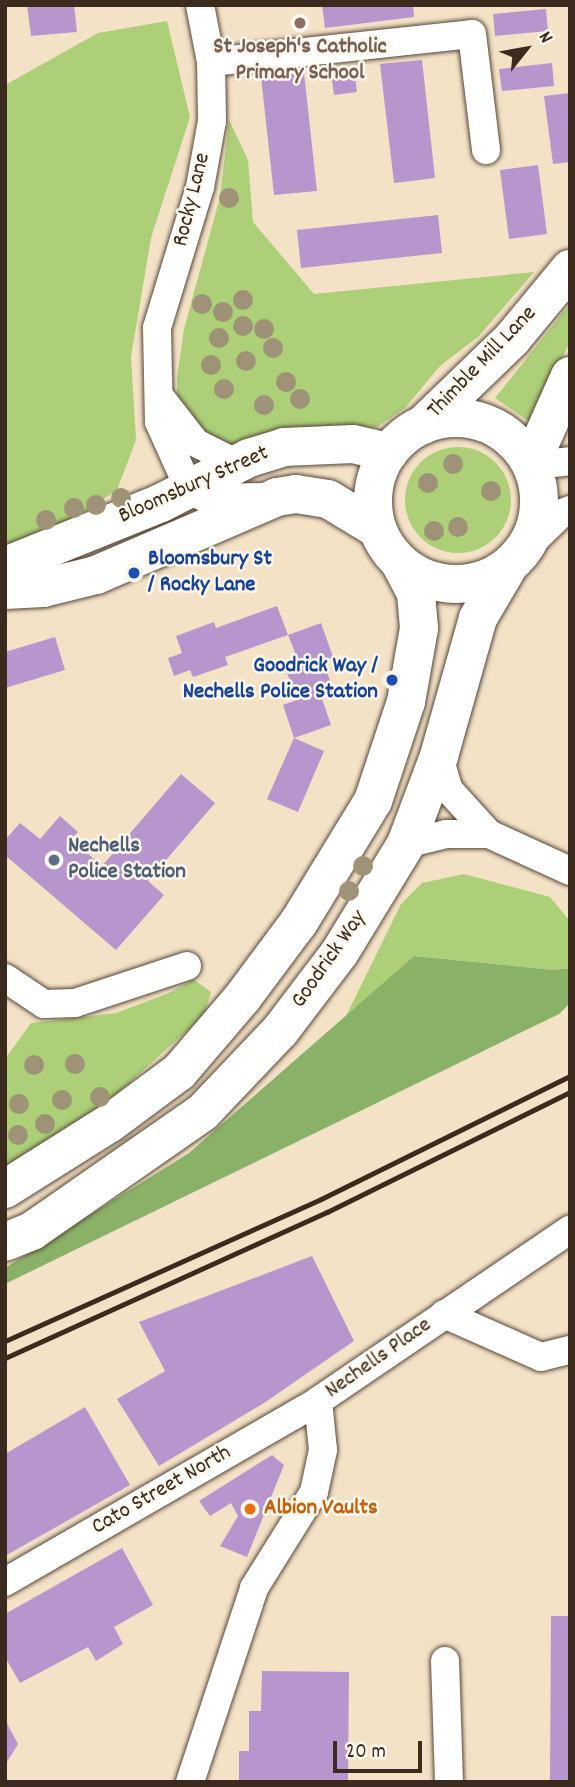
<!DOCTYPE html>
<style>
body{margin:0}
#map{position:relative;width:575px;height:1787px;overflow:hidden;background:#f4e2c7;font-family:Dekko,sans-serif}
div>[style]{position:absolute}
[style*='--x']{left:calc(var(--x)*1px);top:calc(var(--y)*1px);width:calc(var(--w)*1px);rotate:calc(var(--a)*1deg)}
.green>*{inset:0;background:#accf78}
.round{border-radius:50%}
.forest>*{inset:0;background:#89b268}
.building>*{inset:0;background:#b795cd}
.roads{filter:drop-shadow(0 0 2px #574637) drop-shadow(0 0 2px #574637)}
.street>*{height:28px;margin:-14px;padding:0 14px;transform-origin:14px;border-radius:14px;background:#fff}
.secondary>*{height:38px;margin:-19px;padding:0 19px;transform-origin:19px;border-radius:19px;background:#fff}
.secondary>.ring{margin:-19px;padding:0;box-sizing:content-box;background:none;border:38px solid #fff;border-radius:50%}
.rail>*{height:5px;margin:-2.5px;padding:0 2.5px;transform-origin:2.5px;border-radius:2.5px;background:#3b2a1e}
.trees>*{width:20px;height:20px;margin:-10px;border-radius:50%;background:#9e9376}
.dots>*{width:19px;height:19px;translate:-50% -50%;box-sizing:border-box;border:4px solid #fbf7ec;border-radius:50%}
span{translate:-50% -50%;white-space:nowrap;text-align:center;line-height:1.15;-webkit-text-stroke:5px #fbf7ec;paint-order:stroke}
.education-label{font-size:23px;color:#785e54;font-weight:700}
.street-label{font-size:23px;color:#3b2a1e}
.transit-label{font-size:23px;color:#164399;font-weight:700}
.left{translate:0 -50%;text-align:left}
.right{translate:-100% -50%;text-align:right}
.service-label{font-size:23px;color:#4e5e75;font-weight:700}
.food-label{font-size:23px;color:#c56008;font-weight:700}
.frame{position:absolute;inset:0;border:7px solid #3b2a1e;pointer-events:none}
.north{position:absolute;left:491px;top:14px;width:70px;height:70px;-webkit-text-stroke:5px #fbf7ec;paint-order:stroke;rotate:59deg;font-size:19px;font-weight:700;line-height:28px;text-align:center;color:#3b2a1e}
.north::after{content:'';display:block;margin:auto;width:24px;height:32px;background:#3b2a1e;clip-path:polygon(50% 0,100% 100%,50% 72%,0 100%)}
.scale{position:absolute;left:333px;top:1741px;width:89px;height:32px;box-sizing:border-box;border:4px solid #3b2a1e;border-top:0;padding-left:9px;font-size:21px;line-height:24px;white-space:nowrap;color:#3b2a1e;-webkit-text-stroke:5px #fbf7ec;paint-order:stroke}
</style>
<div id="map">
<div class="green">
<div style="clip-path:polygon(167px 21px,190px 117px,151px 238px,131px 357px,136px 440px,117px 490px,80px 515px,5px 550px,5px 85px,98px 33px)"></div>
<div style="clip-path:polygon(229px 120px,248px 160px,253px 222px,314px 294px,534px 272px,479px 336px,440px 366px,405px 408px,377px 427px,317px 432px,245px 449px,203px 434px,177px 400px,177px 378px,184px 329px,220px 197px)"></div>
<div style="clip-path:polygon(570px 304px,570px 342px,530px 422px,495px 398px)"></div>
<div class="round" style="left:405px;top:447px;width:106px;height:106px"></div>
<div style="clip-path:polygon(464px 874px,550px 897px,570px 921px,570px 968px,554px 970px,414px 956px,346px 1016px,401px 904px,422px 883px)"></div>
<div style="clip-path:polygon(193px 979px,211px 992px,204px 1015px,106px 1104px,5px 1170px,5px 1059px,31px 1023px,116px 1013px,169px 993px)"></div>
</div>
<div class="forest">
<div style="clip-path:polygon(414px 956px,554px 970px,570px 968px,570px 1003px,559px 1014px,5px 1284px,5px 1268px,189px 1153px)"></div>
</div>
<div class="building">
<div style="clip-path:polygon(27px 5px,74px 5px,77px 32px,31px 36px)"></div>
<div style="clip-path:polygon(322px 5px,413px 5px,414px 17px,325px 28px)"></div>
<div style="clip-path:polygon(546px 9px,548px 31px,495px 36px,493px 14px)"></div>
<div style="clip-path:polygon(422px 60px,435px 178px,394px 183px,380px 64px)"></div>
<div style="clip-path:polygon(552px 63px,554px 86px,502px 91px,499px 69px)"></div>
<div style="clip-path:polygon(354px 70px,357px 92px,334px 95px,331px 74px)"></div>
<div style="clip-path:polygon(304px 73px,317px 191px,274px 195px,261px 77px)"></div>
<div style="clip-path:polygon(570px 93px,570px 162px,553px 164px,544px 96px)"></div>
<div style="clip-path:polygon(538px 165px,547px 234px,509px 239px,500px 170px)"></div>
<div style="clip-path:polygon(438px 215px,442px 253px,301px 268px,297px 230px)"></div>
<div style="clip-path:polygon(277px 606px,288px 635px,225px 657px,228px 665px,193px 677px,190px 670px,174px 676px,168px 658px,182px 653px,176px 636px,214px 622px,216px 628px)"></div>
<div style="clip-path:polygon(321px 623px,333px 657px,323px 661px,333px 689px,320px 693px,331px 725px,294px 738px,283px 705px,297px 700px,286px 670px,300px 665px,288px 635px)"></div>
<div style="clip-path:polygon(55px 637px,65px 670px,5px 688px,5px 652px)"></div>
<div style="clip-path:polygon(294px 738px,324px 751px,298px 812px,267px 799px)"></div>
<div style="clip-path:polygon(181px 774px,215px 803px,148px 881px,164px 895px,116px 950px,5px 855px,5px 840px,20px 823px,40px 839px,60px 816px,78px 832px,71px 839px,102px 866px)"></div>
<div style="clip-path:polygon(312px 1256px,354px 1341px,264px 1403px,159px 1466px,117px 1399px,165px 1371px,139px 1322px)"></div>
<div style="clip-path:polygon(85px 1407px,130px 1485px,5px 1556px,5px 1454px)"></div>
<div style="clip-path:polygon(272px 1455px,284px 1465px,247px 1557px,220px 1546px,238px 1516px,231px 1503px,210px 1516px,199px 1501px)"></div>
<div style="clip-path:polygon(122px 1548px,153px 1605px,114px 1627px,123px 1644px,96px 1661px,88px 1647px,20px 1683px,5px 1657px,5px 1614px)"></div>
<div style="clip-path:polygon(551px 1616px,570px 1616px,570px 1782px,550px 1782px)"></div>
<div style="clip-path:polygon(262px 1671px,349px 1672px,348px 1782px,239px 1782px,239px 1751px,249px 1751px,249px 1711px,261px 1711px)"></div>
<div style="clip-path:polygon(5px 1720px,18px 1744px,5px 1765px)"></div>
</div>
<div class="roads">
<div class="street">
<div style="--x:200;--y:5;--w:58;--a:79.1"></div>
<div style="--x:211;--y:62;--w:59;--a:89"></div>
<div style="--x:212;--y:121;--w:67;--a:100.3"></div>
<div style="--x:200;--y:187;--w:147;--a:107"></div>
<div style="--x:157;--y:328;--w:94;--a:88.8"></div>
<div style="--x:159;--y:422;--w:76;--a:65.8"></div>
<div style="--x:190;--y:491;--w:17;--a:24"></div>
<div style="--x:206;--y:498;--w:58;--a:-1"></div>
<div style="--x:211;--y:62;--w:262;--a:-6.1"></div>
<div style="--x:472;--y:34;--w:117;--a:83.1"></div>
<div style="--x:161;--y:398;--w:57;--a:52.1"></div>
<div style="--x:196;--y:443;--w:47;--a:26.6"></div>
<div style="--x:534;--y:465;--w:36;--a:-6"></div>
<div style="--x:524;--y:550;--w:53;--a:-44.2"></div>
<div style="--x:562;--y:513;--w:9;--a:-21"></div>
<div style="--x:439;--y:756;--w:35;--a:74"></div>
<div style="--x:449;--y:790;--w:59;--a:47.7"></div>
<div style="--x:489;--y:834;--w:89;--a:24.6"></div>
<div style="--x:406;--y:844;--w:41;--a:-14"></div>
<div style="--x:446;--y:834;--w:43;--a:0"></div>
<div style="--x:5;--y:978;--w:47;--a:33.7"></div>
<div style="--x:44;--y:1004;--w:31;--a:-2"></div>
<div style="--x:75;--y:1003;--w:118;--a:-18.3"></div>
<div style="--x:444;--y:1314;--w:106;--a:23.9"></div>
<div style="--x:541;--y:1357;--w:30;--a:-14"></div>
<div style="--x:5;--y:1582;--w:362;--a:-30"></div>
<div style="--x:445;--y:1661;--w:121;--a:88.1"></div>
<div style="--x:190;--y:1782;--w:204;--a:-71.7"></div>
<div style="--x:254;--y:1588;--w:113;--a:-58"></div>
<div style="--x:314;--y:1492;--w:43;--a:-77.9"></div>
<div style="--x:323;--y:1450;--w:49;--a:-95.8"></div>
<div style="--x:318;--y:1401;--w:305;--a:-34.2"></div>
</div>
<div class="secondary">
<div class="ring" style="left:373px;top:418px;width:128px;height:128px"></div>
<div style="--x:423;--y:425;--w:124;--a:-44"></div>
<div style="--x:512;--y:339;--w:91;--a:-50.4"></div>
<div style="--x:532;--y:461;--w:93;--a:-65.9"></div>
<div style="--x:5;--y:566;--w:168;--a:-22"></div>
<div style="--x:161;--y:503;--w:99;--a:-27.1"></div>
<div style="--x:249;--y:458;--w:37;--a:-17"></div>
<div style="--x:284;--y:447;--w:69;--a:-2.5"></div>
<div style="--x:353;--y:444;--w:37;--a:13"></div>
<div style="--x:5;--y:590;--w:38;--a:-3"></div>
<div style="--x:43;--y:588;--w:55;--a:-13.8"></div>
<div style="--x:96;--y:575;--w:197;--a:-23.3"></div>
<div style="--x:277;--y:497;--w:19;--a:-9"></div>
<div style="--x:296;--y:494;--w:32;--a:9"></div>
<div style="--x:328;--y:499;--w:56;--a:31.1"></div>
<div style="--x:5;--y:1189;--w:124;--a:-32.2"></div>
<div style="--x:110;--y:1123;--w:86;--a:-36.5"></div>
<div style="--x:179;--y:1072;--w:99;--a:-49.5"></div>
<div style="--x:243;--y:997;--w:94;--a:-53.3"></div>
<div style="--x:299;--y:922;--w:142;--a:-58.6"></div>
<div style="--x:373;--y:801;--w:104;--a:-71.6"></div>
<div style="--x:406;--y:702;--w:75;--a:-80"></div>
<div style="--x:419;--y:628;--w:35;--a:-95"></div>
<div style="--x:416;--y:593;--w:34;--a:-118"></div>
<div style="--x:5;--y:1242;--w:29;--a:-22"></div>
<div style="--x:32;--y:1231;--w:208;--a:-34.8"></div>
<div style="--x:203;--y:1112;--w:112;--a:-46.5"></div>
<div style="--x:280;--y:1031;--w:99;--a:-52.8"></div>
<div style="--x:340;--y:952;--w:127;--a:-58.6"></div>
<div style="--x:406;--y:844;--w:94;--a:-69.4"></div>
<div style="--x:439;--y:756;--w:143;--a:-74.2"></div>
<div style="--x:478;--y:618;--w:59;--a:-59.5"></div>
</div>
</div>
<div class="rail">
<div style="--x:5;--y:1341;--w:346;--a:-24.2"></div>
<div style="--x:321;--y:1199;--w:278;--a:-26.3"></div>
<div style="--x:5;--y:1358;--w:354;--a:-24.4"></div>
<div style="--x:327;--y:1212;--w:271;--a:-26.3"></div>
</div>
<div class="trees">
<div style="left:229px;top:198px"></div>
<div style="left:243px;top:300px"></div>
<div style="left:202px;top:304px"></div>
<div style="left:223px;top:312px"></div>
<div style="left:243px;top:326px"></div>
<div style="left:264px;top:329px"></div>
<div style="left:219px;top:338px"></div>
<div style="left:273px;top:348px"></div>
<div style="left:246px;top:361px"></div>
<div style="left:211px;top:365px"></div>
<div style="left:286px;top:382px"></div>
<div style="left:224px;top:389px"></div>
<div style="left:300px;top:399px"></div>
<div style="left:264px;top:405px"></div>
<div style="left:453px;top:464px"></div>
<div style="left:428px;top:483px"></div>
<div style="left:491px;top:491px"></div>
<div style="left:121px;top:498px"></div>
<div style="left:96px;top:505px"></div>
<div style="left:74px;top:508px"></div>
<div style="left:46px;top:520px"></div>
<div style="left:458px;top:527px"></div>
<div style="left:434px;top:531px"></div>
<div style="left:363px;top:866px"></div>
<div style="left:349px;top:891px"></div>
<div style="left:75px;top:1064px"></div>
<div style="left:34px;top:1065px"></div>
<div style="left:100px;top:1097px"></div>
<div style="left:62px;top:1100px"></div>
<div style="left:19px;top:1104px"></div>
<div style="left:45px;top:1124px"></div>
<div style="left:18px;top:1135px"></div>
</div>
<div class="dots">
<div style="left:300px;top:23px;background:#8d6e63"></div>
<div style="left:134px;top:573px;background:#1a4fb4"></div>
<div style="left:392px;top:680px;background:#1a4fb4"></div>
<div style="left:54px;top:860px;background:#5c6f8a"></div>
<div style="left:250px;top:1509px;background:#e8710a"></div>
</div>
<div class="education-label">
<span style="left:300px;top:61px">St Joseph's Catholic<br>Primary School</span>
</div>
<div class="street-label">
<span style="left:193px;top:200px;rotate:-76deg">Rocky Lane</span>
<span style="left:483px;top:363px;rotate:-46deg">Thimble Mill Lane</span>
<span style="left:194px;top:486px;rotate:-24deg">Bloomsbury Street</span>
<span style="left:330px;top:960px;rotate:-55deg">Goodrick Way</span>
<span style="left:379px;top:1359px;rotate:-35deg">Nechells Place</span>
<span style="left:162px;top:1491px;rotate:-30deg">Cato Street North</span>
</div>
<div class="transit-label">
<span class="left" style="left:148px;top:573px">Bloomsbury St<br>/ Rocky Lane</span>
<span class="right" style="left:378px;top:680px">Goodrick Way /<br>Nechells Police Station</span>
</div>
<div class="service-label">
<span class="left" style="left:68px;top:860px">Nechells<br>Police Station</span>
</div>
<div class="food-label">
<span class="left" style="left:264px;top:1509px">Albion Vaults</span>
</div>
<div class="frame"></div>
<div class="north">N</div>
<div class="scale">20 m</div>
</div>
